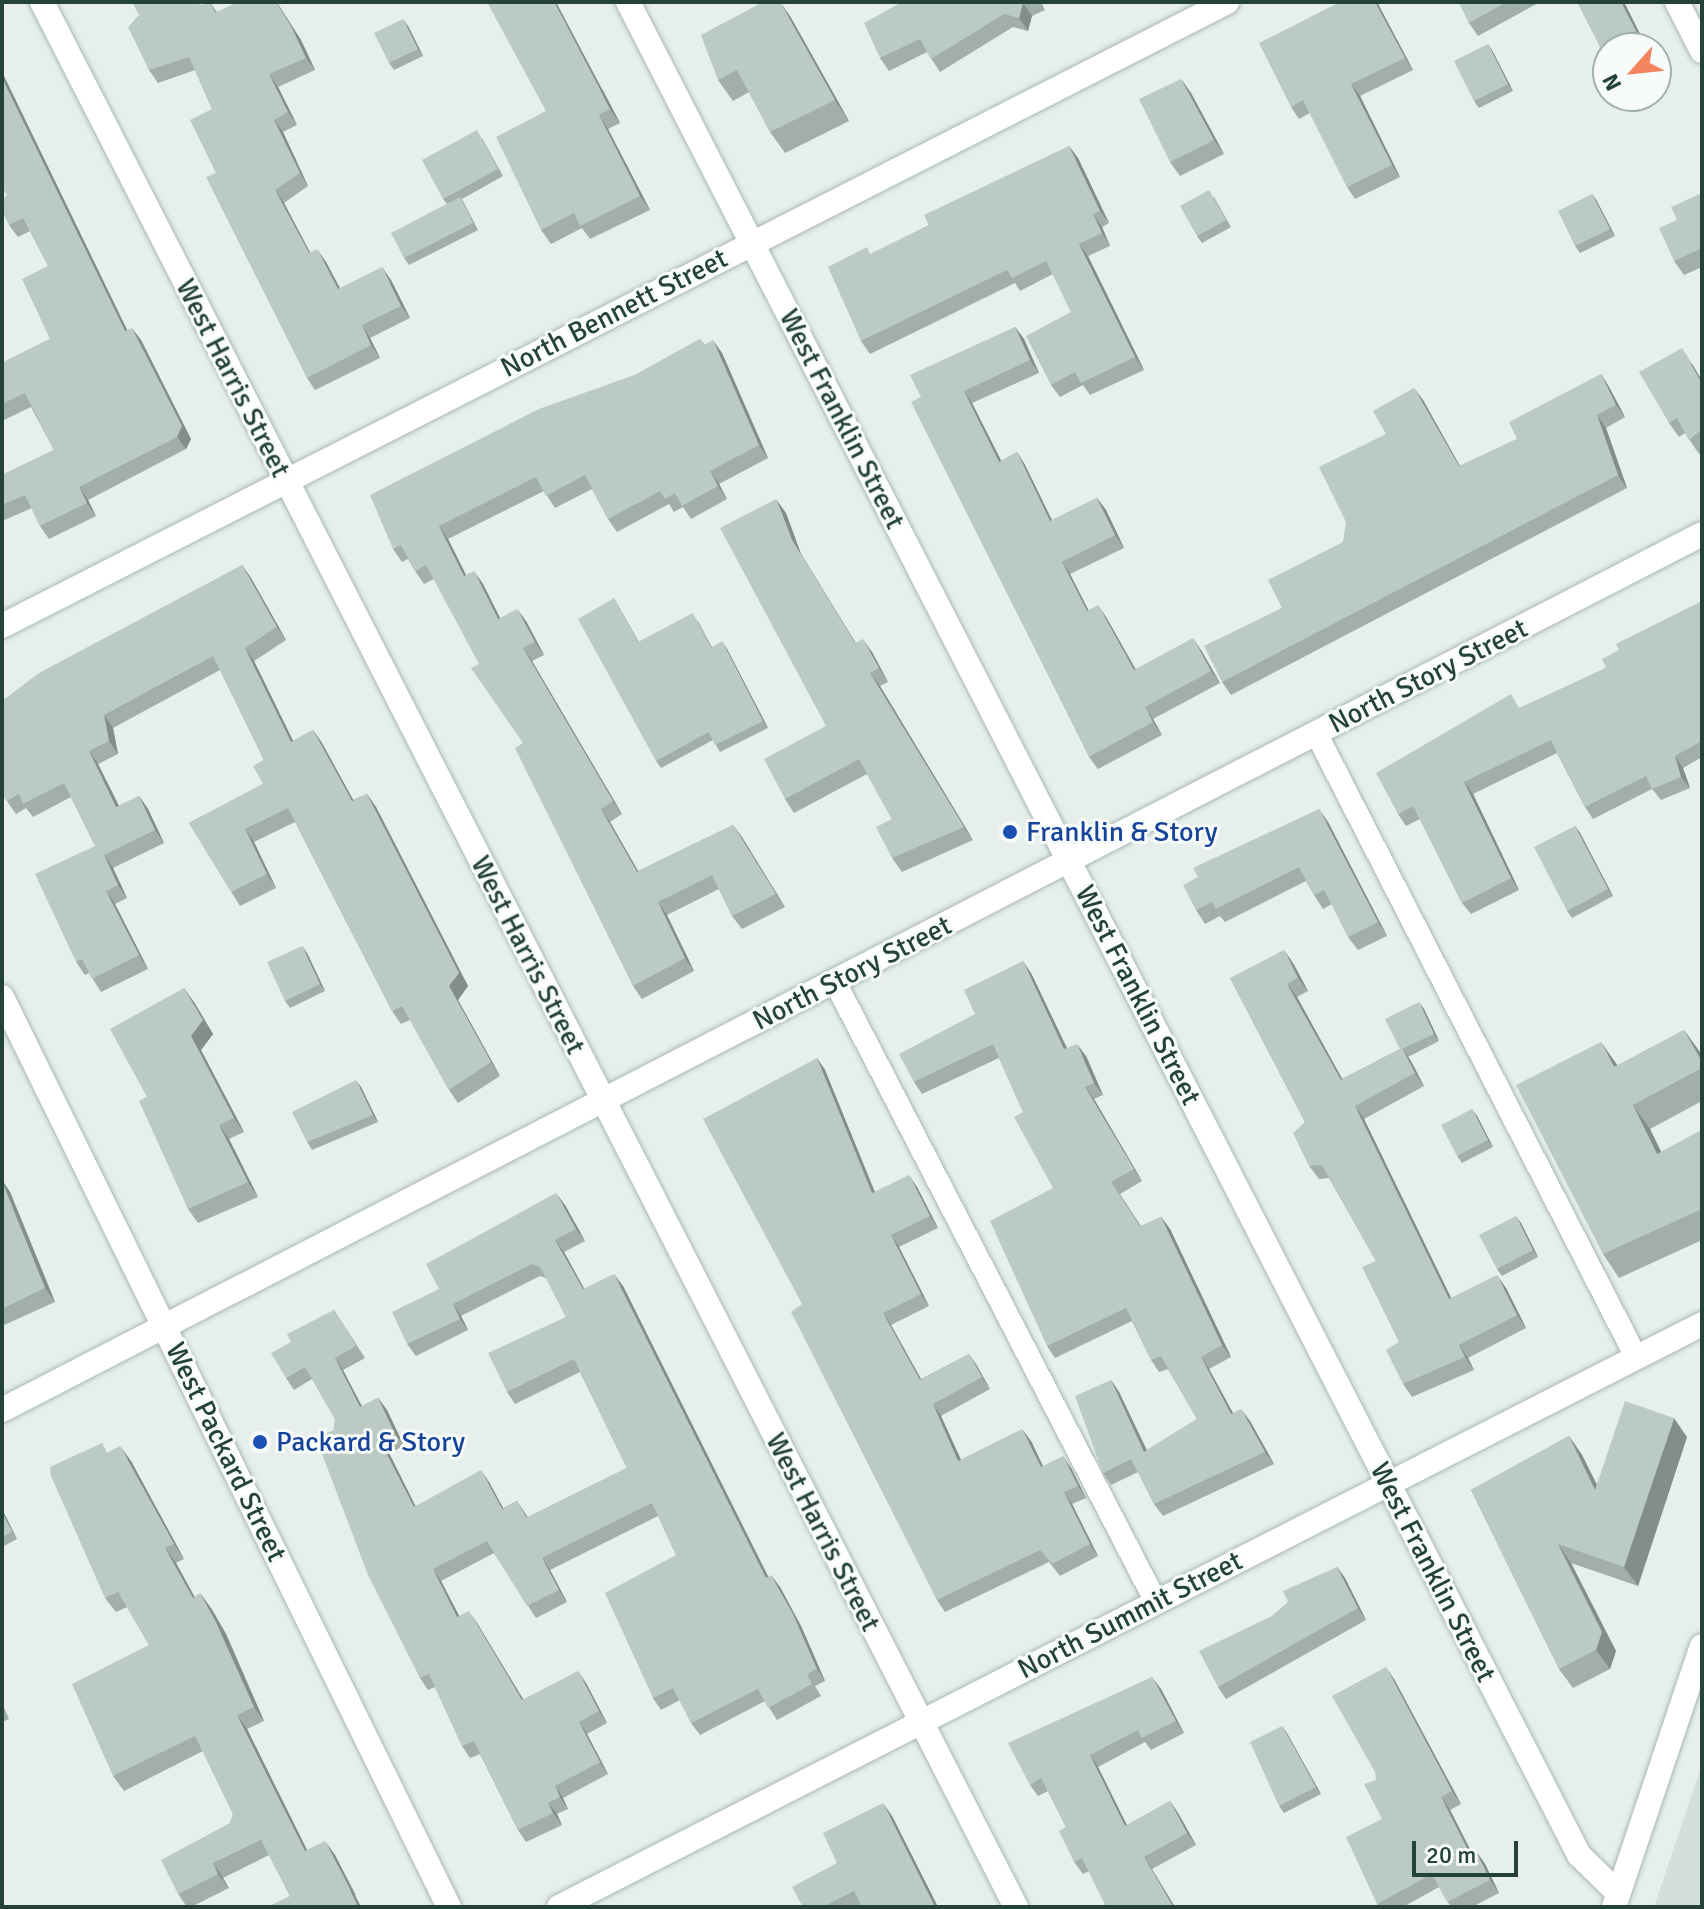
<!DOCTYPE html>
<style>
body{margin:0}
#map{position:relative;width:1704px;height:1909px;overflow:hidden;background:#e6efeb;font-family:Signika,sans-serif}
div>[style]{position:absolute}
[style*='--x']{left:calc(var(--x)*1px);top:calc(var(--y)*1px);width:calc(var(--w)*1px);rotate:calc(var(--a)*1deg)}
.built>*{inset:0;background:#d4dfda}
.roads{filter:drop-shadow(0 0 2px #a8b8b2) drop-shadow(0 0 2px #a8b8b2)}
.service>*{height:22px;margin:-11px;padding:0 11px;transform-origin:11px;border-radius:11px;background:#fff}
.minor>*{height:24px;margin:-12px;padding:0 12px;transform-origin:12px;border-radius:12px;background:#fff}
.tertiary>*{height:24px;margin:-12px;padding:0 12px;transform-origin:12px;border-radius:12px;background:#fff}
.secondary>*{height:24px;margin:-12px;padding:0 12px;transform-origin:12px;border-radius:12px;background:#fff}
.wall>*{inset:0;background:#a1aea9}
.shaded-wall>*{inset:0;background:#838d89}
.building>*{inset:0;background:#bbcac4}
.dots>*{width:22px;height:22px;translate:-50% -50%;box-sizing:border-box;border:4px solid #f7fbf9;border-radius:50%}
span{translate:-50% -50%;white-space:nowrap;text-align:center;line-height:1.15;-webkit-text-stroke:6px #f7fbf9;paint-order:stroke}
.street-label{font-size:28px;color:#24423a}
.transit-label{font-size:28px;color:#164399}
.left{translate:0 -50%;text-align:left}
.frame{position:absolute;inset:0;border:4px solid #24423a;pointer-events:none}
.north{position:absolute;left:1592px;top:32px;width:80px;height:80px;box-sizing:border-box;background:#f7fbf9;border:2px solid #a3b1ad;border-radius:50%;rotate:243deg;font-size:22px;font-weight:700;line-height:32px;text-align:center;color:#24423a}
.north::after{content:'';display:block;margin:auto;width:28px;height:36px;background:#f4845f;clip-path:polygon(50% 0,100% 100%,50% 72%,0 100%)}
.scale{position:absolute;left:1412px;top:1841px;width:106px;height:36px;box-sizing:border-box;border:4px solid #24423a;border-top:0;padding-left:10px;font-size:24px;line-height:28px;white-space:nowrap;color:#24423a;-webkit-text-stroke:6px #f7fbf9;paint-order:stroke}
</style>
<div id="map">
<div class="built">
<div style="clip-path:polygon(1702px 1764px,1702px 1907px,1654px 1907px)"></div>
</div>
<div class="roads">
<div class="service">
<div style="--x:1316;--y:733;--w:699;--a:62.85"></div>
<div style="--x:835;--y:982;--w:698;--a:62.63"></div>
</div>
<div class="minor">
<div style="--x:42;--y:2;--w:2140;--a:62.92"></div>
<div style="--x:628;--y:2;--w:2083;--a:62.83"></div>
<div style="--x:1579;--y:1855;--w:54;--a:44.3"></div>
<div style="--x:1677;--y:2;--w:55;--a:63"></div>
<div style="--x:2;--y:626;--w:1375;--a:-26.99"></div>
<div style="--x:2;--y:1410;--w:1912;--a:-27.26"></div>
<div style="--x:559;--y:1907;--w:1283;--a:-27.02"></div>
</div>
<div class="tertiary">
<div style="--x:2;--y:997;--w:1014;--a:63.84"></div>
</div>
<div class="secondary">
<div style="--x:1614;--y:1907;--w:275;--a:-71.4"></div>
</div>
</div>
<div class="wall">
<div style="clip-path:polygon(210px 2px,217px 12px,239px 2px,277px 2px,301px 40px,315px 70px,278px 87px,297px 125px,283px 132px,308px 186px,284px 203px,310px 252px,326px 262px,340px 288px,391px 280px,410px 318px,370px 338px,380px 358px,315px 390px,307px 378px,216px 173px,212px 109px,195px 70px,158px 83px,149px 70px,139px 15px,202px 5px)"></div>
<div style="clip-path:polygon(902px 2px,1041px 2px,1045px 10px,1032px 16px,1028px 31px,1013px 27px,940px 72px,927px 52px,889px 71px,880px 58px)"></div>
<div style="clip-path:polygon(1377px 2px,1413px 70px,1360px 96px,1400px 177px,1355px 199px,1347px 187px,1310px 113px,1299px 119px,1291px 107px)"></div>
<div style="clip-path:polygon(1459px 2px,1540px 2px,1478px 36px,1469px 23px)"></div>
<div style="clip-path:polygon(1624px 2px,1645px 44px,1638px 48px,1608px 48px,1608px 59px,1601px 49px)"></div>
<div style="clip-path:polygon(790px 16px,849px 121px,785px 153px,770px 132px,749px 92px,733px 101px,718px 80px)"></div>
<div style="clip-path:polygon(408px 26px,423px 56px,394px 70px,389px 63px)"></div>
<div style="clip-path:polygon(1488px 44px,1493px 52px,1513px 91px,1479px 108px,1474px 101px)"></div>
<div style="clip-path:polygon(2px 72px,127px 330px,141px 340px,191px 439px,186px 449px,88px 500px,96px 516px,49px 539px,40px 526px,32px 508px,2px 521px,2px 475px,54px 450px,31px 407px,2px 421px,2px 363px,50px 339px,48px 266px,30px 231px,18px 237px,9px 225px,7px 196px)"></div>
<div style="clip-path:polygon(1181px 79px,1191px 93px,1224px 154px,1180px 176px,1170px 162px)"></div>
<div style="clip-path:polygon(603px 90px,620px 123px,608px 129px,650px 210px,590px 239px,582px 228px,551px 244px,541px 230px,546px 111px)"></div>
<div style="clip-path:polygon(482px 138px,503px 176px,462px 199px,478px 230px,409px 265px,404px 258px,447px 204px,443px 199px)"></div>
<div style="clip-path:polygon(1069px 146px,1078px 158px,1109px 223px,1102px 227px,1110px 246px,1088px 256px,1144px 370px,1090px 395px,1083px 385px,1060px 397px,1051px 385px,1071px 312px,1053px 274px,1020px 291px,1015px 283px,870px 354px,861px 341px,872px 254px,929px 225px)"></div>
<div style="clip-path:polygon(1702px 193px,1702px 267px,1684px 275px,1674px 261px,1677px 220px)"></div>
<div style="clip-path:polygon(1592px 194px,1615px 236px,1580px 253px,1575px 246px)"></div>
<div style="clip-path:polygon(1214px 197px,1231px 227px,1202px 243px,1197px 236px)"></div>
<div style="clip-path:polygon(1015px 327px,1024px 339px,1039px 373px,972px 403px,1001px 461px,1017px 452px,1025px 465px,1052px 520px,1097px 498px,1106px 510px,1124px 548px,1070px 574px,1088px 610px,1106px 617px,1135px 669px,1201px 650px,1220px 683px,1153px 719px,1162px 735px,1098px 769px,1089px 757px,921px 397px)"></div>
<div style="clip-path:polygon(700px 339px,705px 345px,722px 353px,768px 458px,719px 484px,727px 499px,691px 519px,683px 507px,674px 512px,669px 504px,617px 532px,608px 519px,592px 489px,555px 508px,544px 491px,448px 539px,466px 575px,483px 584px,500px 618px,526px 621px,544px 655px,532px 661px,622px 814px,610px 822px,638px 871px,733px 825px,785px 907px,742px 929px,732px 916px,719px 889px,667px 915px,694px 971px,642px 999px,633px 986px,523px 743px,434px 579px,424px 584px,415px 571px,408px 559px,402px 562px,393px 549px,637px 374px)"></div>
<div style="clip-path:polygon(1692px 363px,1702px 381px,1702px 451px,1699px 454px,1685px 433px,1679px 437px,1669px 423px)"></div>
<div style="clip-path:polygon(1601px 374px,1609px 387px,1625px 417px,1606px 428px,1627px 488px,1231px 695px,1222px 682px,1282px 608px,1343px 542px,1386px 434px,1423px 400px,1460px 466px,1517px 439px)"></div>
<div style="clip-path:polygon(786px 513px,801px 554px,856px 643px,872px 652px,888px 682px,880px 686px,973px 840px,902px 872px,892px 858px,892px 819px,867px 774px,794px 813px,785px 799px,826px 726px)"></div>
<div style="clip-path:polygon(242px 565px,251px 578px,286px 640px,254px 661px,293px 741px,313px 730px,322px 743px,353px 800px,367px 794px,376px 807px,468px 986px,458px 1000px,500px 1076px,458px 1103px,449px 1090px,410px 1020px,401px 1024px,392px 1011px,295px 822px,254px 842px,276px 888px,240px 906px,189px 823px,263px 784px,264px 760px,220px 670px,113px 728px,118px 754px,98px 764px,119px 806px,139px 796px,148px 809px,164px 843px,113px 868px,127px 898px,115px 904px,148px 969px,101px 992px,89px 973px,85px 975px,76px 962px,95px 846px,71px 797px,33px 817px,26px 808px,16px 814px,2px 794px)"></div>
<div style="clip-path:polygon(614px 598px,639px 642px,698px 621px,712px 647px,727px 649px,768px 728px,720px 752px,713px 740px,661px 768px,656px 761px)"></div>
<div style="clip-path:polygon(1702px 601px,1702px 757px,1683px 768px,1690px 788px,1661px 800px,1652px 789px,1593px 819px,1585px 807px,1557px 753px,1473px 794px,1519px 890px,1471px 914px,1462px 903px,1420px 819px,1406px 826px,1398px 814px,1521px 708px,1606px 668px,1619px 650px)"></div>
<div style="clip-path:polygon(1328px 822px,1387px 936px,1358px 950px,1348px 937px,1332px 904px,1323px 909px,1314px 895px,1306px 881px,1225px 922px,1220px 916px,1205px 924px,1196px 910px)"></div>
<div style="clip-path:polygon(1575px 826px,1580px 833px,1613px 896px,1572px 918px,1567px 911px)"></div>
<div style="clip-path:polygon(307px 953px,325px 991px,290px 1008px,285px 1001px)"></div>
<div style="clip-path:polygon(1293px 963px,1308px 991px,1297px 997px,1342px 1079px,1400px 1049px,1424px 1009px,1439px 1041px,1408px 1057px,1424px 1086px,1364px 1119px,1451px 1298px,1506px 1288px,1526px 1328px,1468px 1358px,1474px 1370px,1412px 1397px,1403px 1384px,1399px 1342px,1376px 1261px,1329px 1178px,1319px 1179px,1309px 1166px,1305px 1122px,1230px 978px)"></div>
<div style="clip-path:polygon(1031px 973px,1067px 1048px,1086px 1056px,1103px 1095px,1094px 1099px,1142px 1181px,1120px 1194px,1141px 1226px,1161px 1217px,1170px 1229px,1231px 1357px,1209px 1369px,1233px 1413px,1250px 1421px,1274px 1464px,1163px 1516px,1154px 1504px,1138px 1472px,1111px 1485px,1103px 1473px,1111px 1380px,1119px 1392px,1147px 1450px,1197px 1419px,1168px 1369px,1159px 1372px,1151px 1360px,1132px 1321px,1055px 1358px,1047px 1346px,1053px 1188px,1023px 1112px,999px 1058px,922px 1094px,914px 1082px)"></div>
<div style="clip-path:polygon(194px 1002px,213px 1034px,201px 1050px,244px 1132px,229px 1139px,258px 1197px,198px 1223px,188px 1209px,147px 1097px)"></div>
<div style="clip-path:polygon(1684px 1030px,1702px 1055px,1702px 1101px,1650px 1129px,1661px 1152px,1702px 1130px,1702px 1240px,1619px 1278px,1603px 1254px,1617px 1066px)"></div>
<div style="clip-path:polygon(817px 1058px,825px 1070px,875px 1192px,917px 1187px,938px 1228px,899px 1247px,929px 1306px,891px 1325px,921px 1379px,969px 1354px,977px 1366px,990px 1389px,941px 1416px,961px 1460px,1031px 1441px,1043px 1466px,1071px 1468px,1086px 1498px,1072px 1504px,1098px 1556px,1060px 1576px,1049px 1562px,945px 1612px,937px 1600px,802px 1304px)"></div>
<div style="clip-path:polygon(361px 1087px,378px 1122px,312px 1150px,307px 1142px)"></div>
<div style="clip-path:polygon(1477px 1116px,1493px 1147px,1462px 1163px,1457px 1156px)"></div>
<div style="clip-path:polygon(2px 1180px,10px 1192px,55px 1302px,2px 1326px)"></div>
<div style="clip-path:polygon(565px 1205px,585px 1241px,564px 1252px,584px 1289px,623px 1286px,768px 1577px,780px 1587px,801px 1626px,825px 1681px,815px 1686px,821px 1696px,777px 1720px,765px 1701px,700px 1735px,691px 1723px,680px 1700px,661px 1710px,653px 1698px,676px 1555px,658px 1516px,550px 1570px,567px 1602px,536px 1618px,494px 1553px,441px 1581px,459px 1616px,477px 1623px,523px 1700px,586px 1683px,607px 1723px,587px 1734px,608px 1774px,563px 1798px,568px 1809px,557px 1814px,562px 1825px,526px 1842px,518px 1830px,480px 1754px,470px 1758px,462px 1746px,435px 1687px,428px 1690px,420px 1678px,334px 1430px,335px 1419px,312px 1379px,294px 1390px,286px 1378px,291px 1342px,334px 1310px,365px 1358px,343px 1370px,362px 1406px,378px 1398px,387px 1410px,404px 1446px,389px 1453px,415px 1506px,489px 1482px,503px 1508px,517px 1501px,528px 1517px,627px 1468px,580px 1372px,515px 1404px,507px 1392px,566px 1317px,546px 1278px,540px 1276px,461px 1316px,468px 1330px,416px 1356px,407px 1344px,439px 1289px)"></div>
<div style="clip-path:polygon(1521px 1223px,1538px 1257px,1502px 1276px,1497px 1269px)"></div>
<div style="clip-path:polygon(1569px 1436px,1582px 1455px,1597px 1485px,1687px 1437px,1638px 1586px,1571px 1563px,1616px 1651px,1610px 1669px,1573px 1688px,1559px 1669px,1471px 1490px)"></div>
<div style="clip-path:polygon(108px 1453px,131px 1461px,184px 1559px,176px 1563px,194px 1597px,211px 1608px,226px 1634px,264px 1721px,247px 1729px,307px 1850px,335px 1855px,356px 1895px,290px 1896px,269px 1855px,223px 1878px,229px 1888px,191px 1907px,187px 1907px,178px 1894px,230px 1823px,233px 1814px,203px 1751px,124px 1791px,113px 1776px,149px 1645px,127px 1607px,116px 1612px,105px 1598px)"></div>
<div style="clip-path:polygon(2px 1509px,17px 1539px,2px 1547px)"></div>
<div style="clip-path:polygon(1337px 1567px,1345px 1578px,1366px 1620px,1226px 1699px,1218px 1687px,1272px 1616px)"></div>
<div style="clip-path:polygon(1394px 1679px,1461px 1804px,1450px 1810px,1472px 1853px,1476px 1851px,1485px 1864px,1499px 1893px,1472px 1907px,1451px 1907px,1439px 1887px,1403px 1907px,1379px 1907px,1377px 1904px,1382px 1819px,1376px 1780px)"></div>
<div style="clip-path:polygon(1161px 1689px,1184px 1733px,1151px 1750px,1145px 1742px,1098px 1767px,1127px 1825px,1170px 1801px,1178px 1813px,1196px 1845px,1152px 1869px,1089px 1871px,1083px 1874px,1074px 1862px,1066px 1827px,1048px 1791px,1038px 1796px,1030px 1785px)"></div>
<div style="clip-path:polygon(2px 1703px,9px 1719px,2px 1722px)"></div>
<div style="clip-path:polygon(1282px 1726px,1321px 1794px,1284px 1813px,1279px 1806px)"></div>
<div style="clip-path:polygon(892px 1816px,938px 1907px,862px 1907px,861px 1905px,856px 1907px,803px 1907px,837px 1863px)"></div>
</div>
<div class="shaded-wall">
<div style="clip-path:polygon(276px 2px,301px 40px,315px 70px,306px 58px)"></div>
<div style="clip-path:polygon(554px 2px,556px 2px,620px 123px,610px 109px)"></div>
<div style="clip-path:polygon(780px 2px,790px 16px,849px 121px,835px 100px)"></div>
<div style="clip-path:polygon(1375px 2px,1377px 2px,1413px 70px,1405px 58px)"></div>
<div style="clip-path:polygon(1621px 2px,1624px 2px,1645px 44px,1636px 31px)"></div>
<div style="clip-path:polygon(1023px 3px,1032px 16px,1028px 31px,1019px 18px)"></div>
<div style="clip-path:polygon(403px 19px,408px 26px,423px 56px,418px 49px)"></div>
<div style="clip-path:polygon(1488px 44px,1493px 52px,1513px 91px,1508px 84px)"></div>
<div style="clip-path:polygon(2px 72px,134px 344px,125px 331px,2px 78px)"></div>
<div style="clip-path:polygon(269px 74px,278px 87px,297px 125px,288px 112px)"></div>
<div style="clip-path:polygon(1181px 79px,1191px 93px,1224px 154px,1214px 140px)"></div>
<div style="clip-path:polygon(1351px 84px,1360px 96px,1400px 177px,1392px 165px)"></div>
<div style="clip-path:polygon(599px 115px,608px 129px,650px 210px,640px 196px)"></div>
<div style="clip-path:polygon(274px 120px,283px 132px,308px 186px,300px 173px)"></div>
<div style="clip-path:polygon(1069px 146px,1078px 158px,1109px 223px,1100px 211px)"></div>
<div style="clip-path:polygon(275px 190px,284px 203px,317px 266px,309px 253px)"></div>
<div style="clip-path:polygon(1592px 194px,1597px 201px,1615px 236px,1610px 229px)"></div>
<div style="clip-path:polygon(1093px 214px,1102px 227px,1110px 246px,1102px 233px)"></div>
<div style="clip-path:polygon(1079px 244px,1088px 256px,1144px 370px,1135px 357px)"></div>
<div style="clip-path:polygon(317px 249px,326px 262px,347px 302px,338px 289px)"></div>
<div style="clip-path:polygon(382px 267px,391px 280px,410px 318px,401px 306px)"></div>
<div style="clip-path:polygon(362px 325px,370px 338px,380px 358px,371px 345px)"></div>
<div style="clip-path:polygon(1015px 327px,1024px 339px,1039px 373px,1030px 360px)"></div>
<div style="clip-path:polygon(132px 328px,141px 340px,191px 439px,186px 449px,177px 437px)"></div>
<div style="clip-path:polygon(713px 340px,722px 353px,768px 458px,759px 445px)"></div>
<div style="clip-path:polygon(1682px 348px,1702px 381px,1702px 384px)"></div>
<div style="clip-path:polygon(1601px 374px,1609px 387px,1625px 417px,1616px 405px)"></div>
<div style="clip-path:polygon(1414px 388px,1423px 400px,1467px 479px,1459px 466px)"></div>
<div style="clip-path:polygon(964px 391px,972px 403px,1008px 474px,999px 462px)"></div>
<div style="clip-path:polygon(1597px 415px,1606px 428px,1627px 488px,1618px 475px)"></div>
<div style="clip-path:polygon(1017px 452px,1025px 465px,1058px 533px,1050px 521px)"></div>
<div style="clip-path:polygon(710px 471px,719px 484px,727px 499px,718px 486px)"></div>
<div style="clip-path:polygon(79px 487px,88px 500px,96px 516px,87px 503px)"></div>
<div style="clip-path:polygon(1097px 498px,1106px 510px,1124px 548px,1115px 535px)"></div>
<div style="clip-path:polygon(776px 499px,786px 513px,801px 554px,864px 657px,792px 540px)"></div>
<div style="clip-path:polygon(439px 526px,448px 539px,473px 589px,464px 576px)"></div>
<div style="clip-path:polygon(1062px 562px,1070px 574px,1095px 623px,1087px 611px)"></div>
<div style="clip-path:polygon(242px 565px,251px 578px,286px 640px,277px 627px)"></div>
<div style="clip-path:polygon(474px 571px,483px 584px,507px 632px,498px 619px)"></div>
<div style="clip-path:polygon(1098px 605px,1106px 617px,1143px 682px,1134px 670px)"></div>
<div style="clip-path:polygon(517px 609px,526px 621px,544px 655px,535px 642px)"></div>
<div style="clip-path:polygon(1193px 638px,1201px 650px,1220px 683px,1211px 671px)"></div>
<div style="clip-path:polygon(863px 639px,872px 652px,888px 682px,879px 668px)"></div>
<div style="clip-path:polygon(722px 641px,727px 649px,768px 728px,763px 721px)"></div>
<div style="clip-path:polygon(245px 648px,254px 661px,300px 755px,291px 742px)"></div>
<div style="clip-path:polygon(523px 648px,532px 661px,622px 814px,613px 801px)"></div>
<div style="clip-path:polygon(870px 673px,880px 686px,973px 840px,964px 827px)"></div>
<div style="clip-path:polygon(1145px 707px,1153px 719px,1162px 735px,1153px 722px)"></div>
<div style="clip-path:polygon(104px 715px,113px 728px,118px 754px,109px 741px)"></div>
<div style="clip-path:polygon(313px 730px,322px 743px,361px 814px,352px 801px)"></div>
<div style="clip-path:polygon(89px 751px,98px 764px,126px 820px,116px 807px)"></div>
<div style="clip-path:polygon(1675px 756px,1683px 768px,1690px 788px,1681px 777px)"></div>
<div style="clip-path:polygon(1464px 782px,1473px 794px,1519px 890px,1511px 878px)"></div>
<div style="clip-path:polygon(367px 794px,376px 807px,468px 986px,458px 1000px,500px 1076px,491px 1062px,449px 986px)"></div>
<div style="clip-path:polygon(139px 796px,148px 809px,164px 843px,155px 830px)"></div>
<div style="clip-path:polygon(601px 809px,610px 822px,646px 885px,637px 872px)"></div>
<div style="clip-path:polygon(1319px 809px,1328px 822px,1387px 936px,1378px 922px)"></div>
<div style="clip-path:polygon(733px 825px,742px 837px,785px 907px,776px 894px)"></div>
<div style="clip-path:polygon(1575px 826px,1580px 833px,1613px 896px,1608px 889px)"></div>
<div style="clip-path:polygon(245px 829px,254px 842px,276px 888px,267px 874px)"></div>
<div style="clip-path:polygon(104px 855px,113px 868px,127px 898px,118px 885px)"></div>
<div style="clip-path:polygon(106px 891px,115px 904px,148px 969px,139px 955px)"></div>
<div style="clip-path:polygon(658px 902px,667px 915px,694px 971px,685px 958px)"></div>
<div style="clip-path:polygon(302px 946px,307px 953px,325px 991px,320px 984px)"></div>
<div style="clip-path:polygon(1284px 950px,1293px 963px,1308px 991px,1298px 978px)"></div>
<div style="clip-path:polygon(1023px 961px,1031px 973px,1073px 1061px,1064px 1049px)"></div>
<div style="clip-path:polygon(1287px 984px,1297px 997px,1350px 1093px,1341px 1080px)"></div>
<div style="clip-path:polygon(184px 988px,194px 1002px,213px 1034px,201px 1050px,244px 1132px,234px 1118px,191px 1036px)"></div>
<div style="clip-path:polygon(1419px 1002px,1424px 1009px,1439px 1041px,1434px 1034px)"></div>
<div style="clip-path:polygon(1684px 1030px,1702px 1055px,1702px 1062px)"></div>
<div style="clip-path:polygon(1601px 1042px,1618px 1066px,1614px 1067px)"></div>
<div style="clip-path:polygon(1077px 1044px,1086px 1056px,1103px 1095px,1094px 1083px)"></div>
<div style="clip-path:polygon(1402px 1048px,1411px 1061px,1424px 1086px,1415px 1073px)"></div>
<div style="clip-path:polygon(817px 1058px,825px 1070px,880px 1205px,872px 1193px)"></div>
<div style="clip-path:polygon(356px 1080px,361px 1087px,378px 1122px,373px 1115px)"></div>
<div style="clip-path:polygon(1085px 1087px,1094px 1099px,1142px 1181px,1134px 1169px)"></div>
<div style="clip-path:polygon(1633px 1105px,1650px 1129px,1674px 1178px,1657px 1154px)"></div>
<div style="clip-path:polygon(1355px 1106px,1364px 1119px,1458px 1312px,1449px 1299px)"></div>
<div style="clip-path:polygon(1472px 1109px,1477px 1116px,1493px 1147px,1488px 1140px)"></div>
<div style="clip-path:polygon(219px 1125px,229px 1139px,258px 1197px,248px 1182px)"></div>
<div style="clip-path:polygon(909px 1175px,917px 1187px,938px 1228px,930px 1216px)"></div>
<div style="clip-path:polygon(2px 1180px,10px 1192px,55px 1302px,45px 1288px)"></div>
<div style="clip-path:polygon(556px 1193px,565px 1205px,585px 1241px,576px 1229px)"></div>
<div style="clip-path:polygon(1516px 1216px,1521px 1223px,1538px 1257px,1533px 1250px)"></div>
<div style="clip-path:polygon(1161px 1217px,1170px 1229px,1231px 1357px,1222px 1345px)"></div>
<div style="clip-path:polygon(891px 1235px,899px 1247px,929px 1306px,921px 1294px)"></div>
<div style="clip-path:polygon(555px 1240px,564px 1252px,591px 1301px,583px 1289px)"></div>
<div style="clip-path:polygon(614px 1274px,623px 1286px,775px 1590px,766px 1578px)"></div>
<div style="clip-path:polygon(1497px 1275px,1506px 1288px,1526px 1328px,1517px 1315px)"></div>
<div style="clip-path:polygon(453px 1304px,461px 1316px,468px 1330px,460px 1319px)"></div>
<div style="clip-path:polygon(883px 1313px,891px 1325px,928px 1392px,920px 1380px)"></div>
<div style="clip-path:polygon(1459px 1345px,1468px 1358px,1474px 1370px,1465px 1357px)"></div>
<div style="clip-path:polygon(969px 1354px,977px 1366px,990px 1389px,982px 1377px)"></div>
<div style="clip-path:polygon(1201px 1357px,1209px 1369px,1240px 1426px,1231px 1414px)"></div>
<div style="clip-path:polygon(335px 1358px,343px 1370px,368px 1419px,360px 1407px)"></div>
<div style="clip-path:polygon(1111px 1380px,1119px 1392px,1153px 1464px,1144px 1452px)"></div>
<div style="clip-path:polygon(378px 1398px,387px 1410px,404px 1446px,395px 1434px)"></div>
<div style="clip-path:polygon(933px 1404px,941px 1416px,967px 1473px,958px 1461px)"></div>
<div style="clip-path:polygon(1241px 1409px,1250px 1421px,1274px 1464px,1265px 1452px)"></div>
<div style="clip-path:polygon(1674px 1418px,1687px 1437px,1638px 1586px,1624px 1567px)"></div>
<div style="clip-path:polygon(1022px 1429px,1031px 1441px,1049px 1479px,1041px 1467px)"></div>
<div style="clip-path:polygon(1569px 1436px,1582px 1455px,1609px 1509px,1595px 1490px)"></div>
<div style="clip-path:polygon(380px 1441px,389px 1453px,422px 1519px,414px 1507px)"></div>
<div style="clip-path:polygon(120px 1446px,131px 1461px,184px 1559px,174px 1544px)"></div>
<div style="clip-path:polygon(1063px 1456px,1071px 1468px,1086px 1498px,1078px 1486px)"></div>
<div style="clip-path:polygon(481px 1470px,489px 1482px,510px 1521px,502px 1509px)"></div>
<div style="clip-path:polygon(1064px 1492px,1072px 1504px,1098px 1556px,1090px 1544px)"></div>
<div style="clip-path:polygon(2px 1509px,17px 1539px,2px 1512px)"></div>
<div style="clip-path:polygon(1558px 1544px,1571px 1563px,1616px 1651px,1610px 1669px,1596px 1650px)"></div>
<div style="clip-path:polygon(165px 1548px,176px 1563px,203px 1612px,193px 1598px)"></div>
<div style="clip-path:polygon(542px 1558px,550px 1570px,567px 1602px,559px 1590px)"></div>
<div style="clip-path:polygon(1337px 1567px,1345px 1578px,1366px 1620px,1358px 1608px)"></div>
<div style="clip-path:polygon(433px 1569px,441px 1581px,466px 1629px,457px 1617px)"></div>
<div style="clip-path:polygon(771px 1575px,780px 1587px,801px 1626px,825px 1681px,817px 1669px)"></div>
<div style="clip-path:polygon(200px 1593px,211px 1608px,226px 1634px,264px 1721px,254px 1707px)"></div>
<div style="clip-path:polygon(469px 1611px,477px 1623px,531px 1712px,522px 1700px)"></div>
<div style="clip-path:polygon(1386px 1667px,1394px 1679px,1461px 1804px,1452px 1791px)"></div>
<div style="clip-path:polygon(578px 1671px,586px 1683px,607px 1723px,599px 1711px)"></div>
<div style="clip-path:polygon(1152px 1677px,1161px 1689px,1184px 1733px,1176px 1721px)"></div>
<div style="clip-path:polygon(237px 1715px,247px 1729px,315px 1866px,305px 1851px)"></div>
<div style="clip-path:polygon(579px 1722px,587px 1734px,608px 1774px,600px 1762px)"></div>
<div style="clip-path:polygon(1282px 1726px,1287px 1733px,1321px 1794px,1316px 1787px)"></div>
<div style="clip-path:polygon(1090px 1755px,1098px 1767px,1133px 1838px,1125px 1826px)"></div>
<div style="clip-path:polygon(555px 1786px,563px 1798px,568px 1809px,560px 1797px)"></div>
<div style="clip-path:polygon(1441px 1797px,1450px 1810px,1479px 1867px,1470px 1854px)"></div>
<div style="clip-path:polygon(1170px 1801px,1178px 1813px,1196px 1845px,1187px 1833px)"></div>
<div style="clip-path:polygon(548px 1803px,557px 1814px,562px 1825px,553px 1813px)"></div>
<div style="clip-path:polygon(883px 1803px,892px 1816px,938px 1907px,935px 1907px)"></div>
<div style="clip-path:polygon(325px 1841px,335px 1855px,361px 1907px,358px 1907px)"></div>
<div style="clip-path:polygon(1476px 1851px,1485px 1864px,1499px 1893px,1490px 1880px)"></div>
<div style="clip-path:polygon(1144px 1857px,1152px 1869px,1175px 1907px,1173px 1907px)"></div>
<div style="clip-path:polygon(213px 1863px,223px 1878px,229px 1888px,218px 1874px)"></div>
</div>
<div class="building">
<div style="clip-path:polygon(132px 2px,198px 2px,200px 6px,210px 2px,215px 13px,239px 2px,276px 2px,292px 28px,306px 58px,269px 74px,288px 112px,274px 120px,300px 173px,275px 190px,309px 253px,317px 249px,338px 289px,382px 267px,401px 306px,362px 325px,371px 345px,307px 378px,206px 177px,216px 173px,190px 120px,212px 109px,189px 57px,149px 70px,128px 27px,139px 15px)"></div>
<div style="clip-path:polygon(487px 2px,554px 2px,610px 109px,599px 115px,640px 196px,580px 226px,574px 213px,541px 230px,496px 137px,546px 111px)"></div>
<div style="clip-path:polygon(763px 2px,780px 2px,835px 100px,770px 132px,737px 70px,718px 80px,701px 35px)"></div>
<div style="clip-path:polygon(902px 2px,1026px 2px,1023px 3px,1019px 18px,1004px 14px,931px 59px,920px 39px,880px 58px,864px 23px)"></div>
<div style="clip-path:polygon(1340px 2px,1375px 2px,1405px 58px,1351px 84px,1392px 165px,1347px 187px,1303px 100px,1291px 107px,1259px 43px)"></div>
<div style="clip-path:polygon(1459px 2px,1507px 2px,1469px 23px)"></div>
<div style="clip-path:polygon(1577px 2px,1621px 2px,1636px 31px,1601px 49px)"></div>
<div style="clip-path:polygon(403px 19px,418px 49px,389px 63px,374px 33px)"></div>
<div style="clip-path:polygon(1488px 44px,1508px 84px,1474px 101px,1454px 61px)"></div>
<div style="clip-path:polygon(2px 78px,125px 331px,132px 328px,182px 426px,177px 437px,79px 487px,87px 503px,40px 526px,25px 495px,2px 505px,2px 475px,54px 450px,25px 393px,2px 404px,2px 363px,50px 339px,22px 279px,48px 266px,23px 218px,9px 225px,2px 211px,2px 198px,7px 196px,2px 187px)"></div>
<div style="clip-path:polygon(1181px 79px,1214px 140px,1170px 162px,1139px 99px)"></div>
<div style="clip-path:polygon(477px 130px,498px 169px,443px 199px,422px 160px)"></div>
<div style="clip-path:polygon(1069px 146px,1100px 211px,1093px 214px,1102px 233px,1079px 244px,1135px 357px,1081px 383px,1075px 372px,1051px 385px,1026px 336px,1071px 312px,1046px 261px,1012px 278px,1007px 270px,861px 341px,828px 267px,867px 247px,870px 254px,929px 225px,924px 215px)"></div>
<div style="clip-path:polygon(1209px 190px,1226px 220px,1197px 236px,1180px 206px)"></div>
<div style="clip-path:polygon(1702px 193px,1702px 248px,1674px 261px,1659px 228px,1677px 220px,1671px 207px)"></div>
<div style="clip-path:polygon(1592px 194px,1610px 229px,1575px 246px,1558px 211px)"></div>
<div style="clip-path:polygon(460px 197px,473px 223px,404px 258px,391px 233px)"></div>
<div style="clip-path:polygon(1015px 327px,1030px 360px,964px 391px,999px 462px,1017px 452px,1050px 521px,1097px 498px,1115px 535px,1062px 562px,1087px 611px,1098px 605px,1134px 670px,1193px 638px,1211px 671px,1145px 707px,1153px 722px,1089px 757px,911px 402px,921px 397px,910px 375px)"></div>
<div style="clip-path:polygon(700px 339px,704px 345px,713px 340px,759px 445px,710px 471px,718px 486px,682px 506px,675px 493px,665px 499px,660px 491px,608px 519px,585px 475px,546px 496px,536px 477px,439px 526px,464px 576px,474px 571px,498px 619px,517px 609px,535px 642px,523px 648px,613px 801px,601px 809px,637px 872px,733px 825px,776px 894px,732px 916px,712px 875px,658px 902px,685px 958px,633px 986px,515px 748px,523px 743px,471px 668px,479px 664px,426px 565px,415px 571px,401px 545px,393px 549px,370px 495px,539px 409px,637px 374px)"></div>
<div style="clip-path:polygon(1682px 348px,1702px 384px,1702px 429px,1689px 440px,1677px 418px,1669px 423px,1639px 372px)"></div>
<div style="clip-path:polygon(1601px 374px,1616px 405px,1597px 415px,1618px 475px,1222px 682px,1204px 646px,1282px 608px,1268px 580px,1343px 542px,1346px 522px,1319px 467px,1386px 434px,1373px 411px,1414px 388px,1459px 466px,1517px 439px,1509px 422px)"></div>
<div style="clip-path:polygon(776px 499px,792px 540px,855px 643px,863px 639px,879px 668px,870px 673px,964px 827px,892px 858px,876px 827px,892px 819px,859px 759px,785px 799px,764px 759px,826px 726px,720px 528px)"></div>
<div style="clip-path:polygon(242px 565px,277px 627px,245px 648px,291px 742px,313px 730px,352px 801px,367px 794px,459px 973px,449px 986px,491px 1062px,449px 1090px,402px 1006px,392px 1011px,288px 808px,245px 829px,267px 874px,231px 892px,189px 823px,263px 784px,253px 766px,264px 760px,213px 656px,104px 715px,109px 741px,89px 751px,116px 807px,139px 796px,155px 830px,104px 855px,118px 885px,106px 891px,139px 955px,92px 979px,82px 959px,76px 962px,35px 874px,95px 846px,64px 783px,23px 804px,19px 794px,7px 801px,2px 794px,2px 701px,39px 673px)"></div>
<div style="clip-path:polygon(614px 598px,638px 642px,693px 613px,711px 648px,722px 641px,763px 721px,715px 745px,709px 732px,656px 761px,578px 619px)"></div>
<div style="clip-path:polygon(1702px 601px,1702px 741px,1675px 756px,1681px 777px,1652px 789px,1646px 776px,1585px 807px,1551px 740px,1464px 782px,1511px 878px,1462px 903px,1413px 806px,1398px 814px,1376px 773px,1511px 694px,1519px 708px,1606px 668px,1602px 659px,1619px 650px,1616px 644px)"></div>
<div style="clip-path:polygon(1319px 809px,1378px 922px,1348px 937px,1324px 890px,1314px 895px,1299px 867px,1216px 909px,1212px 902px,1196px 910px,1183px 885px,1198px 877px,1193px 868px)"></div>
<div style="clip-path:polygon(1575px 826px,1608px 889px,1567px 911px,1534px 847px)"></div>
<div style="clip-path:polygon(302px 946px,320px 984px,285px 1001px,267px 962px)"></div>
<div style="clip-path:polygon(1284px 950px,1298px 978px,1287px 984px,1341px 1080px,1402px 1048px,1415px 1073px,1355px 1106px,1449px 1299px,1497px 1275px,1517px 1315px,1459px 1345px,1465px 1357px,1403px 1384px,1386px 1350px,1399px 1342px,1362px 1267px,1376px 1261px,1322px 1165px,1309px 1166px,1293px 1133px,1305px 1122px,1230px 978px)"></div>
<div style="clip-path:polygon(1023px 961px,1064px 1049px,1077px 1044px,1094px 1083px,1085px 1087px,1134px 1169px,1111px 1182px,1140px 1227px,1161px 1217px,1222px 1345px,1201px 1357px,1231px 1414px,1241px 1409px,1265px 1452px,1154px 1504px,1131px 1459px,1103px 1473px,1075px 1396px,1111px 1380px,1144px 1452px,1197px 1419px,1161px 1356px,1151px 1360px,1126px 1308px,1047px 1346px,990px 1221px,1053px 1188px,1014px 1117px,1023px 1112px,993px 1044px,914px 1082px,899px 1054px,975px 1014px,964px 990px)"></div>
<div style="clip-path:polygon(184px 988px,203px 1020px,191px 1036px,234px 1118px,219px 1125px,248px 1182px,188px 1209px,139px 1101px,147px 1097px,110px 1029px)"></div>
<div style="clip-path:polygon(1419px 1002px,1434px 1034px,1402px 1049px,1402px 1048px,1400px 1049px,1385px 1019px)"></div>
<div style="clip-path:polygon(1684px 1030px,1702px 1062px,1702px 1068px,1633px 1105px,1657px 1154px,1702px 1130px,1702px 1209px,1603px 1254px,1516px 1085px,1601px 1042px,1614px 1067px)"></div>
<div style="clip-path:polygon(817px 1058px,872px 1193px,909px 1175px,930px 1216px,891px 1235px,921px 1294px,883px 1313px,920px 1380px,969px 1354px,982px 1377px,933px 1404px,958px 1461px,1022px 1429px,1041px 1467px,1063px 1456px,1078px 1486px,1064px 1492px,1090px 1544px,1052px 1564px,1040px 1550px,937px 1600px,791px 1312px,802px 1304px,703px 1119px)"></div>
<div style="clip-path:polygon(356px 1080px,373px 1115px,307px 1142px,292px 1112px)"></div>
<div style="clip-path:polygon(1472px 1109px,1488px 1140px,1457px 1156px,1441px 1125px)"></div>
<div style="clip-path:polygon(2px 1182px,45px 1288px,2px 1309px)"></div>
<div style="clip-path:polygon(556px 1193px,576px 1229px,555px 1240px,583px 1289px,614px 1274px,766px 1578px,771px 1575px,793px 1614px,817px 1669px,807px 1674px,812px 1684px,768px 1708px,758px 1689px,691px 1723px,673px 1688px,653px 1698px,605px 1593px,676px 1555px,652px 1503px,542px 1558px,559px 1590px,527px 1606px,487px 1541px,433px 1569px,457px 1617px,469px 1611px,522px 1700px,578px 1671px,599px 1711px,579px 1722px,600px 1762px,555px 1786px,560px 1797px,548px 1803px,553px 1813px,518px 1830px,474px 1741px,462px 1746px,429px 1674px,420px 1678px,368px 1575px,316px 1438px,334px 1430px,335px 1419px,305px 1367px,286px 1378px,271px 1353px,291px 1342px,287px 1334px,334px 1310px,356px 1346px,335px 1358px,360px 1407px,378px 1398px,395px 1434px,380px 1441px,414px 1507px,481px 1470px,502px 1509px,517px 1501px,526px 1518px,627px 1468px,574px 1359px,507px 1392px,488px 1353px,566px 1317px,540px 1267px,532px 1264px,453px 1304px,460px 1319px,407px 1344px,392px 1312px,439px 1289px,426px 1264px)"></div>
<div style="clip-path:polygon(1516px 1216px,1533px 1250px,1497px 1269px,1479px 1235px)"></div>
<div style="clip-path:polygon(1625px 1401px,1674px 1418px,1624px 1567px,1558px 1544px,1602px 1632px,1596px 1650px,1559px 1669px,1471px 1490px,1569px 1436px,1595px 1490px)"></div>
<div style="clip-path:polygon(102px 1443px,107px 1453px,120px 1446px,174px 1544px,165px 1548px,193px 1598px,200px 1593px,215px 1620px,254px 1707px,237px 1715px,305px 1851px,325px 1841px,346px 1881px,358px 1907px,267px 1907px,290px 1896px,261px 1840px,213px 1863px,218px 1874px,178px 1894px,161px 1860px,230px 1823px,233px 1814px,195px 1736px,113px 1776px,72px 1684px,149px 1645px,118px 1592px,105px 1598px,51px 1476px,50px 1467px)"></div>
<div style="clip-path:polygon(2px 1512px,12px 1532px,2px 1537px)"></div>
<div style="clip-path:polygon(1337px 1567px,1358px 1608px,1218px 1687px,1199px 1651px,1272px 1616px,1288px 1602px,1283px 1591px)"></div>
<div style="clip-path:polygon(1386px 1667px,1452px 1791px,1441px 1797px,1470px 1854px,1476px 1851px,1490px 1880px,1447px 1902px,1432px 1874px,1377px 1904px,1346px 1837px,1382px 1819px,1364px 1784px,1376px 1780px,1375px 1772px,1332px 1696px)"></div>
<div style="clip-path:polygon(1152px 1677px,1176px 1721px,1142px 1738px,1138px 1730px,1090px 1755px,1125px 1826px,1170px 1801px,1187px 1833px,1144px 1857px,1173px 1907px,1106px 1907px,1082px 1858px,1074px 1862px,1059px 1831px,1066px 1827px,1041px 1778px,1030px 1785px,1008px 1743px)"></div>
<div style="clip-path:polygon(1282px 1726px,1316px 1787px,1279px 1806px,1250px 1742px)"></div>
<div style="clip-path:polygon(883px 1803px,935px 1907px,862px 1907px,854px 1891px,823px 1907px,803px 1907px,792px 1887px,837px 1863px,823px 1833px)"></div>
</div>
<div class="dots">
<div style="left:1010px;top:832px;background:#1a4fb4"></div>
<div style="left:260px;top:1442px;background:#1a4fb4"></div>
</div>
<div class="street-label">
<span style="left:614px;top:313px;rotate:-27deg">North Bennett Street</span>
<span style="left:233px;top:378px;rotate:63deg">West Harris Street</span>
<span style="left:842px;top:419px;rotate:63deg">West Franklin Street</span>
<span style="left:1428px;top:676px;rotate:-27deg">North Story Street</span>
<span style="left:528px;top:955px;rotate:63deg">West Harris Street</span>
<span style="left:852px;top:973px;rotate:-27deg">North Story Street</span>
<span style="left:1138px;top:995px;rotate:63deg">West Franklin Street</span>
<span style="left:226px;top:1452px;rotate:64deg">West Packard Street</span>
<span style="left:823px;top:1532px;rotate:63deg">West Harris Street</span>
<span style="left:1433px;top:1572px;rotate:63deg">West Franklin Street</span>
<span style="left:1130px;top:1615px;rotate:-27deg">North Summit Street</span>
</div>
<div class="transit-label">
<span class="left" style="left:1026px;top:832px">Franklin &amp; Story</span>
<span class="left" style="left:276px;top:1442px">Packard &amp; Story</span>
</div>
<div class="frame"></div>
<div class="north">N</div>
<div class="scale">20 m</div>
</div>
